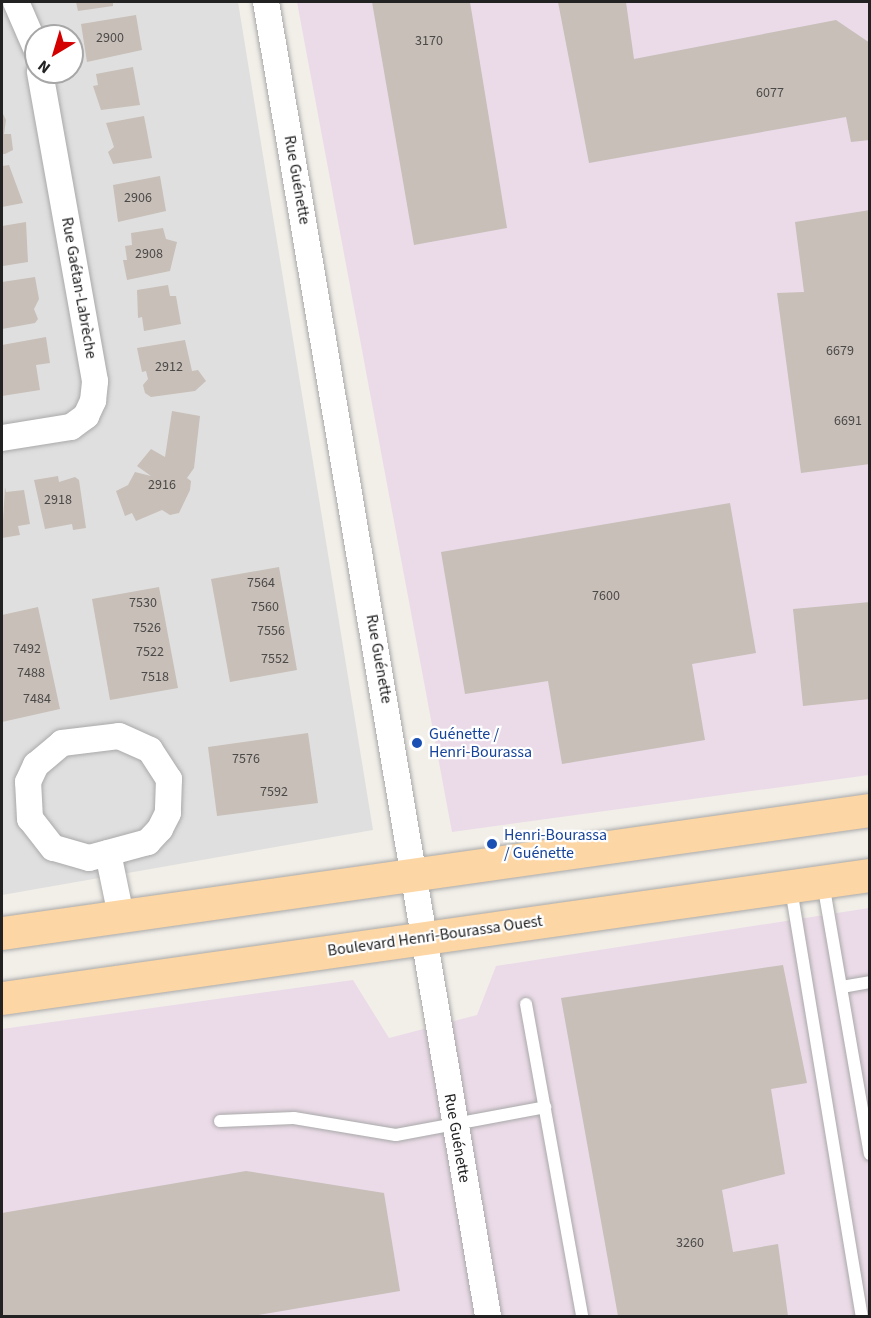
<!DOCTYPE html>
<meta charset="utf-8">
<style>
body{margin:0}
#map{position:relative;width:871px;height:1318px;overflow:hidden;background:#f2efe9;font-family:"Source Sans 3",sans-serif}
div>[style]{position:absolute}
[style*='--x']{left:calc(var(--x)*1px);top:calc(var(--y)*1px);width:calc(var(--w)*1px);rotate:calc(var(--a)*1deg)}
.residential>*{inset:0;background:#e0dfdf}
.industrial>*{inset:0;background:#ebdbe8}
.building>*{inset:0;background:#c7bfb8}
.roads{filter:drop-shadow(0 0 2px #a9a9a9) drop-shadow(0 0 2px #a9a9a9)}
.service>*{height:12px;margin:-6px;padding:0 6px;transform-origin:6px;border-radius:6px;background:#fff}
.minor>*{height:26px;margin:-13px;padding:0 13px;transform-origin:13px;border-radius:13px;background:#fff}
.primary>*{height:33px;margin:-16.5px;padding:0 16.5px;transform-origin:16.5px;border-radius:16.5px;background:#fcd6a4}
.dots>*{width:16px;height:16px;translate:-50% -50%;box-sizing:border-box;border:3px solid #fff;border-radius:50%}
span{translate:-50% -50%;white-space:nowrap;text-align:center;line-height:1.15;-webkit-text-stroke:4.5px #fff;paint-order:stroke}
.number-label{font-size:14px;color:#4b4948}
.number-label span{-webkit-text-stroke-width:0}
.street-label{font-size:16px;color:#222}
.transit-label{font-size:16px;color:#164399}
.left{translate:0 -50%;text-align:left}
.frame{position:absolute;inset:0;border:3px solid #222;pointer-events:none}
.north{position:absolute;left:24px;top:24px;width:60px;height:60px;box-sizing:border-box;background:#fff;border:2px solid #a7a7a7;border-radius:50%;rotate:218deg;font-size:16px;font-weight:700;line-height:24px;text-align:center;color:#222}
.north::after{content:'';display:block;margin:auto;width:21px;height:27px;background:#d40000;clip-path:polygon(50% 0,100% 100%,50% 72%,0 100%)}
</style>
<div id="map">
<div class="residential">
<div style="clip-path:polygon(evenodd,2px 2px,238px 2px,373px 830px,2px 895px,2px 2px,36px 36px,72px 36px,72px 72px,36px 72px,36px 36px)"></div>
</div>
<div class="industrial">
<div style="clip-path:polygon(297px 2px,869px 2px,869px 775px,452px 832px)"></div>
<div style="clip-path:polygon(869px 908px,869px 1316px,2px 1316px,2px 1029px,353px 980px,389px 1038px,477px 1015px,496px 966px)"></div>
</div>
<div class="building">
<div style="clip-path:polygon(76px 2px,113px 2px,113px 6px,78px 11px)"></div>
<div style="clip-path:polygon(372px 2px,470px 2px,507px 228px,414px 245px)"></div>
<div style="clip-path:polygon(558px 2px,626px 2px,634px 59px,836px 20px,870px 43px,870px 140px,851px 142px,846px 117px,589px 163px)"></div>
<div style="clip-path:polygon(136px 15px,142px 50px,87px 62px,81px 24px)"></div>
<div style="clip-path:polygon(133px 67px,140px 105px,101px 110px,93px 86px,98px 85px,96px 74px)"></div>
<div style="clip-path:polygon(2px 112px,6px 120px,4px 134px,11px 134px,13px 150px,5px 154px,2px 154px)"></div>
<div style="clip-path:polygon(144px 116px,152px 158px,113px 164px,108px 152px,114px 147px,106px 123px)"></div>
<div style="clip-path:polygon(9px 165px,23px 203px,2px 207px,2px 166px)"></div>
<div style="clip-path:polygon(160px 176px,166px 211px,118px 222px,113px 185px)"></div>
<div style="clip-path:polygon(870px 210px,870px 464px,801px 473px,777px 293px,804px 292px,795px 222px)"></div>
<div style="clip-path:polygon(26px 222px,28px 262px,3px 266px,2px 226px)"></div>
<div style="clip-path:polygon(163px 228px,166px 239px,177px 242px,170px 271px,127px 280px,123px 260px,127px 260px,125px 246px,132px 245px,131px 233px)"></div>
<div style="clip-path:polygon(35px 277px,39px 299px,34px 309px,38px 319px,35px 323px,2px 329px,2px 282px)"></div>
<div style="clip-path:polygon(168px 285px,170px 296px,176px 296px,181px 324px,144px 331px,142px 317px,138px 318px,137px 290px)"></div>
<div style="clip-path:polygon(46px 337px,50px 363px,36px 365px,40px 390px,2px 396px,2px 345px)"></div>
<div style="clip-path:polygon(185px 340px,192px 371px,198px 370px,206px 381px,195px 391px,151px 397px,145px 393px,143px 385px,148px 379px,146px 371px,142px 372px,137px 348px)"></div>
<div style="clip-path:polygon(172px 411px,200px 416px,194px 468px,187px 478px,191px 481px,190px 490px,179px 513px,170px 515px,162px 510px,136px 521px,132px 513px,125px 516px,116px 491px,128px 485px,135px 472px,151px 476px,137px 466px,151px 449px,165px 457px)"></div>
<div style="clip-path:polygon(58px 476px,59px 482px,75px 477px,79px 480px,86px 528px,73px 530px,72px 524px,45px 529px,34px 480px)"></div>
<div style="clip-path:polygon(5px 487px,6px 492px,24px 490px,30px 524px,18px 526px,20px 535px,2px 538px)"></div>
<div style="clip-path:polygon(730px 503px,756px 653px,692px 664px,705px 740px,562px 764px,548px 681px,465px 694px,441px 552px)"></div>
<div style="clip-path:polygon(279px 567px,297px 670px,230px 682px,211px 579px)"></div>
<div style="clip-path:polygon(159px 587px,178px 688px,110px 700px,92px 599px)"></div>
<div style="clip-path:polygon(870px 602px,870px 699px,803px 706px,793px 609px)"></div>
<div style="clip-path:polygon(38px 607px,60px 709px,2px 722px,2px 615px)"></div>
<div style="clip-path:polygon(308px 733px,318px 803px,217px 816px,208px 747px)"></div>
<div style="clip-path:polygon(783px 965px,807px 1083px,771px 1089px,785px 1174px,722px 1190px,733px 1252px,778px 1244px,788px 1316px,618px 1316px,561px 998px)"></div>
<div style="clip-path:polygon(246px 1171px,384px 1193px,400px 1291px,253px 1316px,2px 1316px,2px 1213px)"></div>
</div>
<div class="roads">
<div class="service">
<div style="--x:823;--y:883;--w:275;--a:80.2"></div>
<div style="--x:791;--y:889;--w:433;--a:80.6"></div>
<div style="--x:842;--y:987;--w:28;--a:-10"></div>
<div style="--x:526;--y:1004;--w:317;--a:79.8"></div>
<div style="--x:220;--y:1121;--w:74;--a:-2.3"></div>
<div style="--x:294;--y:1118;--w:103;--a:9.5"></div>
<div style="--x:396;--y:1135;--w:152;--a:-10.6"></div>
</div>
<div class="minor">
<div style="--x:16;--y:2;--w:50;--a:66.5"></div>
<div style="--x:266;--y:2;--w:1333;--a:80.41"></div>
<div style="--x:2;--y:438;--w:70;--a:-9.1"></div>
<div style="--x:71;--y:427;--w:19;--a:-36"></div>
<div style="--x:86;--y:416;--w:17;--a:-65"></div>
<div style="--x:93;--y:401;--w:20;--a:-84"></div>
<div style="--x:95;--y:381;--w:314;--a:-100.1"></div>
<div style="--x:119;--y:736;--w:34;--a:24"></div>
<div style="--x:150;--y:750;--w:35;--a:57"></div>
<div style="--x:169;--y:779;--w:34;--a:92"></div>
<div style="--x:168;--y:813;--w:18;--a:117"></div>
<div style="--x:160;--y:829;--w:18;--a:133"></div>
<div style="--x:148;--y:842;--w:61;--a:164.8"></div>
<div style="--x:89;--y:858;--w:37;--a:-164"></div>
<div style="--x:53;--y:848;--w:37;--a:-128"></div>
<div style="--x:30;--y:819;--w:37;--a:-93"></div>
<div style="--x:28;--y:782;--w:19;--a:-65"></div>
<div style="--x:36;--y:765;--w:34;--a:-40"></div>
<div style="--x:62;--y:743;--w:57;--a:-7"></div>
<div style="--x:108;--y:853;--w:64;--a:78.3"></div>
</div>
<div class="primary">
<div style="--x:2;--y:933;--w:877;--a:-8.07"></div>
<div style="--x:2;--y:998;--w:877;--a:-8.07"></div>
</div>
</div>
<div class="dots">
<div style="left:417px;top:743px;background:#1a4fb4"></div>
<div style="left:492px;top:844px;background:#1a4fb4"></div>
</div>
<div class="number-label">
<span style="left:110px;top:38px">2900</span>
<span style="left:429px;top:41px">3170</span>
<span style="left:770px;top:93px">6077</span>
<span style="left:138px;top:198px">2906</span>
<span style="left:149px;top:254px">2908</span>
<span style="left:840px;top:351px">6679</span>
<span style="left:169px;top:367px">2912</span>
<span style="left:848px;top:421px">6691</span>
<span style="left:162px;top:485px">2916</span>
<span style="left:58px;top:500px">2918</span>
<span style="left:261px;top:583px">7564</span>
<span style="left:606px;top:596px">7600</span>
<span style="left:143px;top:603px">7530</span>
<span style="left:265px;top:607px">7560</span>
<span style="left:147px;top:628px">7526</span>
<span style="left:271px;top:631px">7556</span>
<span style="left:27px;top:649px">7492</span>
<span style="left:150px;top:652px">7522</span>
<span style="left:275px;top:659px">7552</span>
<span style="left:31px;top:673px">7488</span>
<span style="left:155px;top:677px">7518</span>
<span style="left:37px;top:699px">7484</span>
<span style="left:246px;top:759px">7576</span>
<span style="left:274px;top:792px">7592</span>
<span style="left:690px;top:1243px">3260</span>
</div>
<div class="street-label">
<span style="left:297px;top:180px;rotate:80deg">Rue Guénette</span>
<span style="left:79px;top:288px;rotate:80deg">Rue Gaétan-Labrèche</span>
<span style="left:379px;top:659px;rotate:80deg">Rue Guénette</span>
<span style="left:435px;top:936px;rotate:-8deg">Boulevard Henri-Bourassa Ouest</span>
<span style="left:457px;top:1138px;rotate:80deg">Rue Guénette</span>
</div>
<div class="transit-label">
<span class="left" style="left:429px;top:743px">Guénette /<br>Henri-Bourassa</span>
<span class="left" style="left:504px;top:844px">Henri-Bourassa<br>/ Guénette</span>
</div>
<div class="frame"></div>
<div class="north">N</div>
</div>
